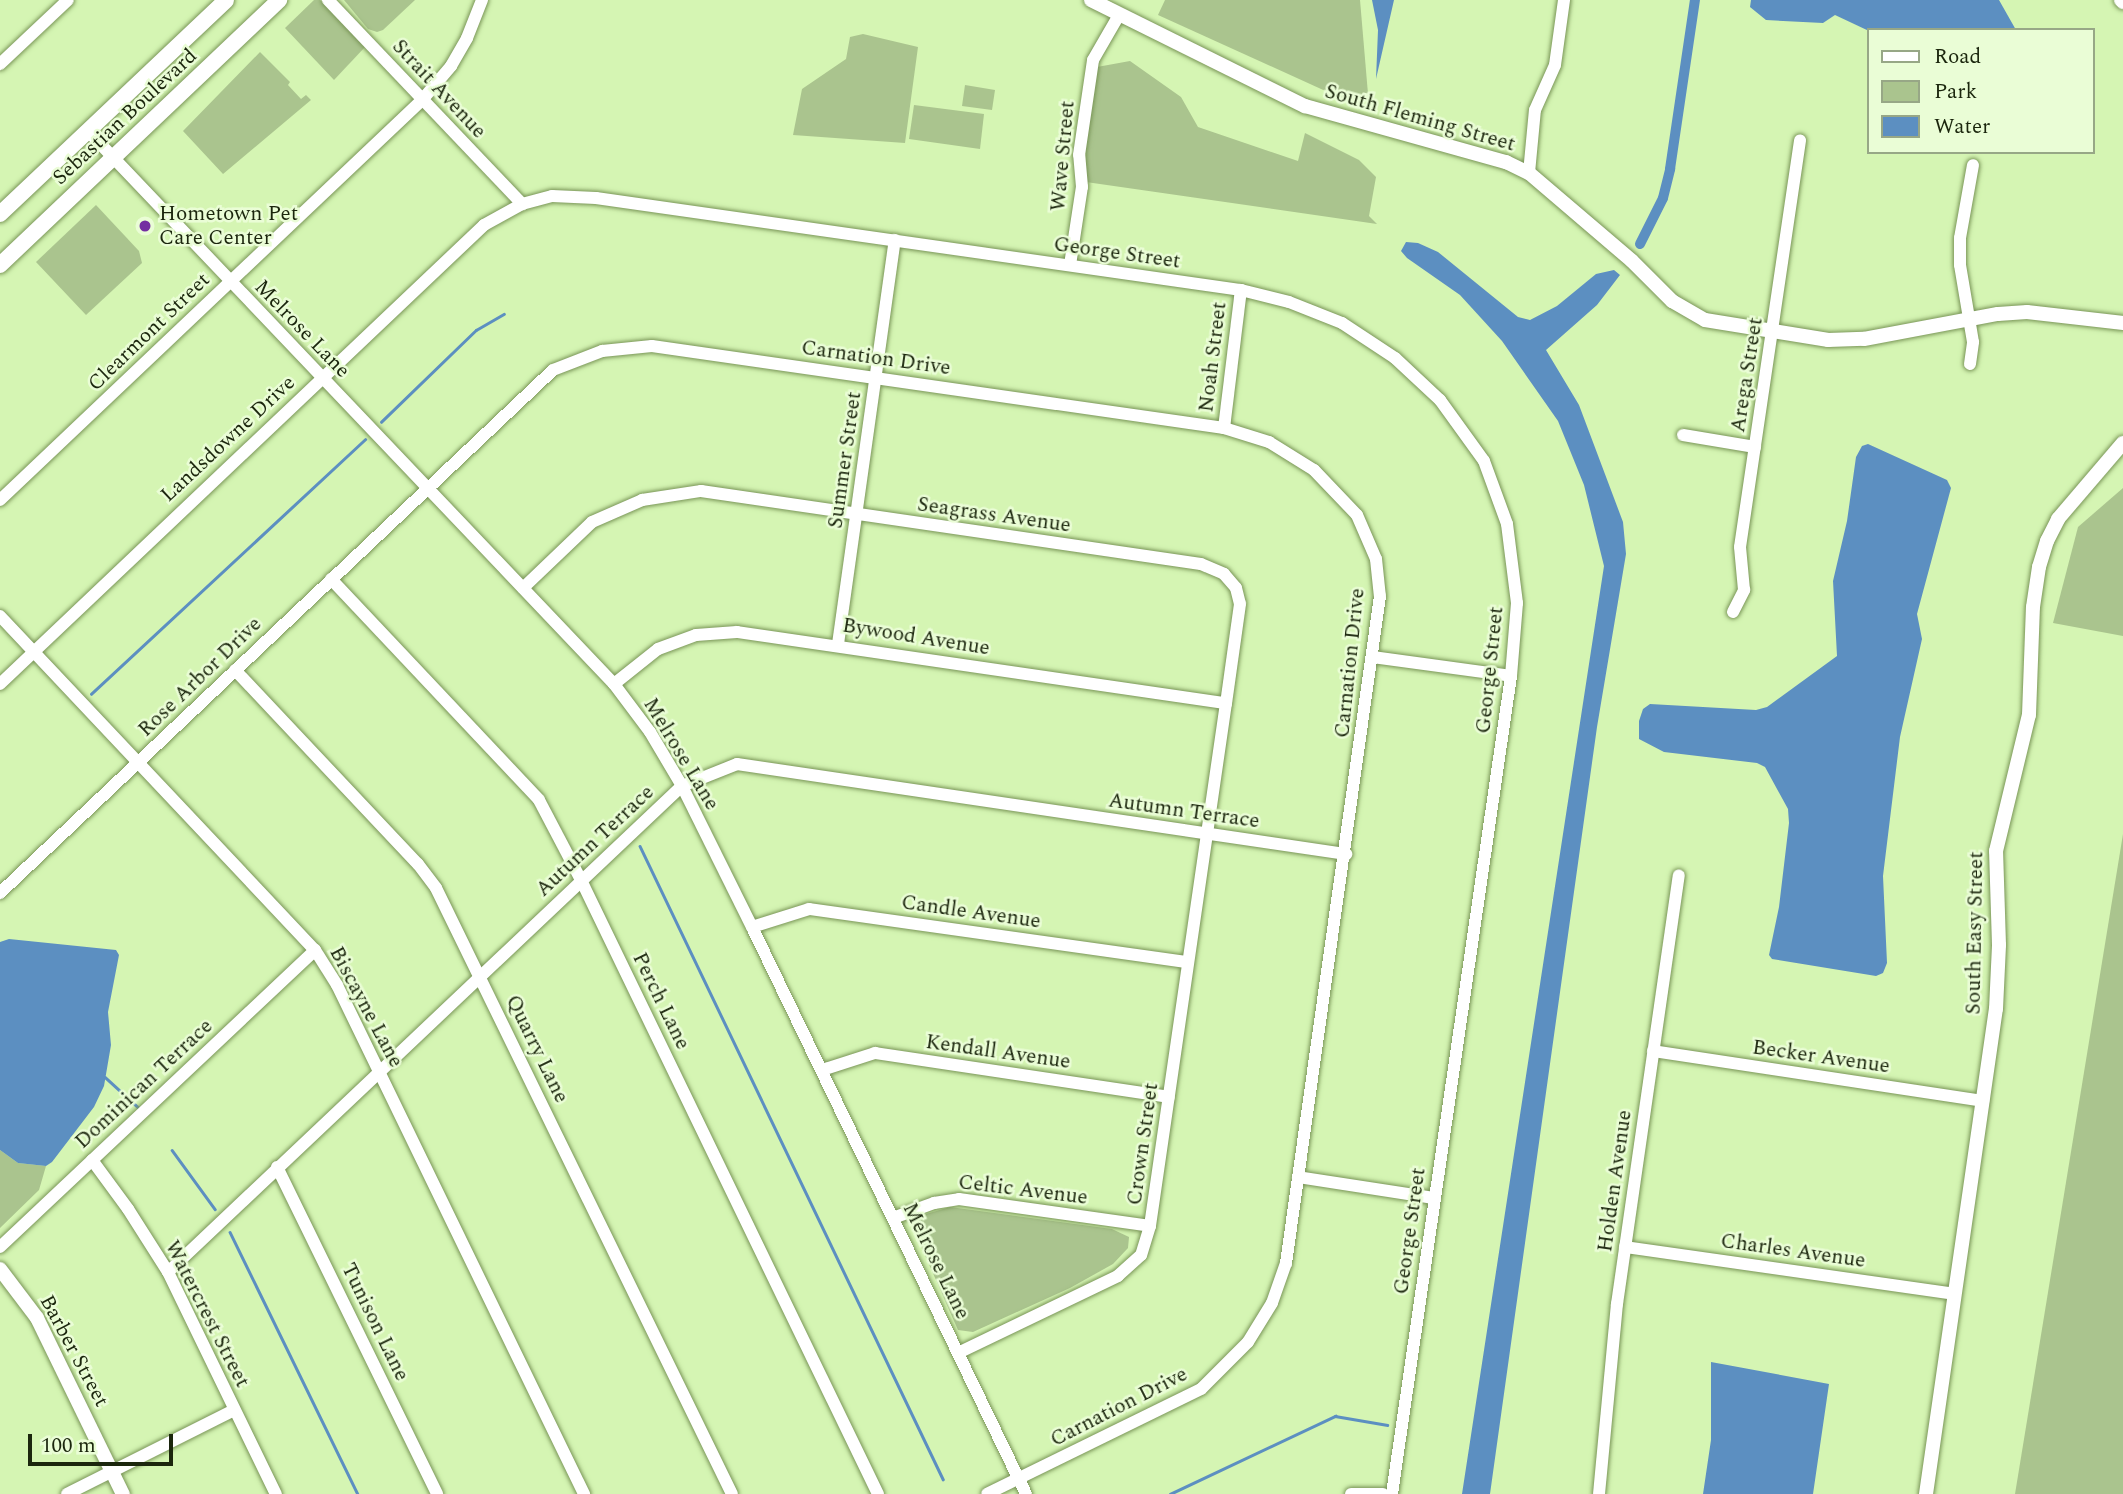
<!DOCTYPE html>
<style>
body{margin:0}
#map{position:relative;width:2123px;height:1494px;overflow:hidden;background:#d5f5b3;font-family:Spectral,serif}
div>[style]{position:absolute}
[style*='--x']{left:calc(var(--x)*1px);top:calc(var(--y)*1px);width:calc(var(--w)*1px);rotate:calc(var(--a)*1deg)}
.green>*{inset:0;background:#aac48e}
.water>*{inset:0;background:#5c8fc1}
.stream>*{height:2.5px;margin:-1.25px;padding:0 1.25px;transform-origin:1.25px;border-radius:1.25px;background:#5c8fc1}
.canal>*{height:10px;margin:-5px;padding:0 5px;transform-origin:5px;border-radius:5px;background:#5c8fc1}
.roads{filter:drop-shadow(0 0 2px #799557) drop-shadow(0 0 2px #799557)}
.minor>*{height:12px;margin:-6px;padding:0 6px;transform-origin:6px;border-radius:6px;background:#fff}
.tertiary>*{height:14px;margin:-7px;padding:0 7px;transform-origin:7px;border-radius:7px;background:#fff}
.secondary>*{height:16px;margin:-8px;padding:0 8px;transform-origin:8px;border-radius:8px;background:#fff}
.dots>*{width:19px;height:19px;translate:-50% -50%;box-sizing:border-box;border:4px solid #eafdd6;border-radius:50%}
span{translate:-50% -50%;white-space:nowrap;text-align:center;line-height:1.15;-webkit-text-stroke:5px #eafdd6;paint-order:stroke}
.street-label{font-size:21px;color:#1b260d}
.poi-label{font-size:21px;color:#1b260d}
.left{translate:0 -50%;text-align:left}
.legend{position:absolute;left:1867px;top:28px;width:228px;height:126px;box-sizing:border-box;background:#eafdd6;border:2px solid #97a786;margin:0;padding:9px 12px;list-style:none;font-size:21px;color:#1b260d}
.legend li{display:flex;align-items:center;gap:14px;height:35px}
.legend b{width:35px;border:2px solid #97a786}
.scale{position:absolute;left:28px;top:1434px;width:145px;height:32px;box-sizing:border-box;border:4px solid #1b260d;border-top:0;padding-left:9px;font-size:21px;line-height:24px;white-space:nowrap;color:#1b260d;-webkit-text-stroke:5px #eafdd6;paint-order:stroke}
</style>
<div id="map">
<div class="green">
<div style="clip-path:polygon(314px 0,320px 0,365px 47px,334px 80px,285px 28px)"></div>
<div style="clip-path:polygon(344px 0,415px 0,383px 30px,377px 32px,368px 29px)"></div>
<div style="clip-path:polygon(1165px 0,1360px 0,1368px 94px,1343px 99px,1158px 15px)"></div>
<div style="clip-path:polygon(863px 34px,918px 47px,905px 143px,793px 135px,802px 89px,846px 59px,850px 37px)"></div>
<div style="clip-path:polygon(260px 52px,290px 82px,288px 85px,301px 99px,306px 95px,311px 100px,223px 174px,183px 131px)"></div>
<div style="clip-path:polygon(1130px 61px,1181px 97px,1198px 127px,1298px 161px,1305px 133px,1359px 160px,1376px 177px,1369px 216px,1377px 224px,1086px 182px,1086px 142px,1097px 67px)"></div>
<div style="clip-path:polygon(965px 85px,995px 90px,992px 110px,962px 106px)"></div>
<div style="clip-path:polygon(914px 105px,984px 114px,980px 149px,909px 139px)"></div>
<div style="clip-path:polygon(96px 205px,139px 251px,142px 263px,86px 315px,36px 262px)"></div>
<div style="clip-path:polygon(2123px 488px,2123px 636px,2053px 623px,2078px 527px)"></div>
<div style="clip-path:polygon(2123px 834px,2123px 1494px,2015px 1494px)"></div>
<div style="clip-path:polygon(0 1150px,18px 1163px,46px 1166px,39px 1190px,0 1228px)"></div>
<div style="clip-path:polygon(950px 1207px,1112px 1229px,1129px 1237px,1128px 1248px,1113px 1264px,1070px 1288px,973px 1332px,958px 1330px,909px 1219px)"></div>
</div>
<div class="water">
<div style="clip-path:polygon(1372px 0,1394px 0,1376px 79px,1378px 30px)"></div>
<div style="clip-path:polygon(1751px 0,1999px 0,2016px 30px,1869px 31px,1835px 15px,1823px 23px,1766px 20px,1750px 7px)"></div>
<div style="clip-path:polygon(1406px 242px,1418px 243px,1438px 252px,1518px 317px,1530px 320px,1557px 306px,1596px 274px,1614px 270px,1620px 275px,1597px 305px,1546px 350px,1579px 405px,1623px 522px,1626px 554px,1597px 727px,1490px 1494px,1462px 1494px,1604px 566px,1584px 485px,1558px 421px,1502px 341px,1460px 295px,1407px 258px,1401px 251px)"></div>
<div style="clip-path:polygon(1868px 444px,1947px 480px,1951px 488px,1917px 614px,1922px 639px,1900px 737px,1883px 876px,1887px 963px,1883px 973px,1876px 976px,1772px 959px,1769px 955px,1779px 907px,1789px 823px,1788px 809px,1765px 767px,1757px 763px,1664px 752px,1639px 739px,1639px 721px,1643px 709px,1650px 704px,1756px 710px,1767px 707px,1837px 656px,1833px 581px,1847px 521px,1856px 457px,1862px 446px)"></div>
<div style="clip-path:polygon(9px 939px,116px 950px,119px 955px,108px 1012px,111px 1045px,104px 1086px,94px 1107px,52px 1162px,46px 1166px,18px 1163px,0 1150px,0 942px)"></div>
<div style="clip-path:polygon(1711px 1362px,1829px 1384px,1813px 1494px,1703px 1494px,1711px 1440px)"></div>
</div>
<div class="stream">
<div style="--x:381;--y:422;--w:132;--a:-44.1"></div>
<div style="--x:476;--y:330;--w:32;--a:-30"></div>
<div style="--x:91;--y:694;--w:374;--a:-42.9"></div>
<div style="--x:640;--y:846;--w:702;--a:64.42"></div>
<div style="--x:105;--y:1077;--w:45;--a:42.3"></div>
<div style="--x:172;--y:1150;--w:73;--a:53.9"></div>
<div style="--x:230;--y:1232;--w:292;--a:64"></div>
<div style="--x:1170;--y:1494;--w:183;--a:-25.3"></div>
<div style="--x:1335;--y:1416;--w:53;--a:9.8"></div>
</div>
<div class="canal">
<div style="--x:1640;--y:244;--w:51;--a:-63.4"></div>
<div style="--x:1663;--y:198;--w:30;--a:-76"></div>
<div style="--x:1670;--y:169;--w:171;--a:-81.6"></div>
</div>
<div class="roads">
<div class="minor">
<div style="--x:328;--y:0;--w:282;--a:46.4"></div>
<div style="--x:0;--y:64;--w:93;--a:-43.3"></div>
<div style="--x:88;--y:131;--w:763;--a:46.43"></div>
<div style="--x:614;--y:684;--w:60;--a:53.1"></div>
<div style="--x:650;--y:732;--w:63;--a:59.3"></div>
<div style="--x:682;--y:786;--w:157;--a:63.6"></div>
<div style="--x:752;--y:927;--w:630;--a:64.21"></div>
<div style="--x:1529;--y:173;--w:63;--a:-84.6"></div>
<div style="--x:1535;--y:110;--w:49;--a:-66"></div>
<div style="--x:1555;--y:65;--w:66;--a:-82.1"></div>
<div style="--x:1070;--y:265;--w:79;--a:-81.3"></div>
<div style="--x:1082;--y:187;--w:32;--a:-95"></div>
<div style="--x:1079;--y:155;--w:96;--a:-81.6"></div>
<div style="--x:1093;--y:60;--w:52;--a:-60"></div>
<div style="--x:1970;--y:364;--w:22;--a:-82"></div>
<div style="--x:1973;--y:342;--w:78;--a:-99.6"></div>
<div style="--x:1960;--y:265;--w:27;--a:-90"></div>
<div style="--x:1960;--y:238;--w:74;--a:-79.9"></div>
<div style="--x:1224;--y:428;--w:139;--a:-83"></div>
<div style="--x:1683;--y:435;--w:73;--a:9.5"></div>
<div style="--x:0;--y:500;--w:581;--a:-43.47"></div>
<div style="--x:422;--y:100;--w:45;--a:-49.5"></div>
<div style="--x:451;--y:66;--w:32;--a:-60"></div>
<div style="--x:467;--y:38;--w:41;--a:-68.5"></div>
<div style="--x:331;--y:579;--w:303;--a:46.7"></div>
<div style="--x:539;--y:800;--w:90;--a:62.3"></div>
<div style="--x:581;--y:880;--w:682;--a:64.19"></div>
<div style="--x:523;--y:588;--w:95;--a:-43.7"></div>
<div style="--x:592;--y:522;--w:55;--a:-23.7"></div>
<div style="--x:642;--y:500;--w:60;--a:-8.7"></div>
<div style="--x:701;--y:491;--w:505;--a:8.31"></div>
<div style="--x:1201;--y:564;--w:25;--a:23"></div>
<div style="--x:1224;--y:574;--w:18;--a:49"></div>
<div style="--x:1236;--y:588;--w:16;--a:76"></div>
<div style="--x:1240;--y:604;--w:100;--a:98"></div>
<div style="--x:1226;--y:703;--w:528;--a:98.27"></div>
<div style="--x:1150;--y:1226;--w:30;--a:107"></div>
<div style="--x:1141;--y:1255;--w:31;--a:138"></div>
<div style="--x:1118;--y:1276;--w:175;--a:154.3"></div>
<div style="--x:1733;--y:612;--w:25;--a:-63"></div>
<div style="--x:1744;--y:590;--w:43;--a:-95.3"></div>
<div style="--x:1740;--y:547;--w:411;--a:-81.6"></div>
<div style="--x:0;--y:616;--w:459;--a:46.7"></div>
<div style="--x:315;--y:950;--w:41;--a:57.8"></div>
<div style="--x:337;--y:985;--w:566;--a:64.11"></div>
<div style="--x:838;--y:644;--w:408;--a:-82"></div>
<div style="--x:1373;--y:657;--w:139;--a:7.8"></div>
<div style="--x:235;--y:670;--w:267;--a:46.7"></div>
<div style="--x:418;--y:864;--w:30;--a:53"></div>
<div style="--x:436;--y:888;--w:674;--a:63.97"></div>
<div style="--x:0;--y:684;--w:667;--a:-43.48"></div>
<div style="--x:484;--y:225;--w:43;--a:-28.9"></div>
<div style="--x:522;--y:204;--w:31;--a:-15"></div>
<div style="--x:552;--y:196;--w:44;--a:2.6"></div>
<div style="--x:596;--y:198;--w:652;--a:8.12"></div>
<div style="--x:1241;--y:290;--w:49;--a:14"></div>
<div style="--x:1289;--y:302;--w:57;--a:21.6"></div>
<div style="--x:1342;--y:323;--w:64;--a:33.4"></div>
<div style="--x:1395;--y:358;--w:62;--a:43"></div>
<div style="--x:1440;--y:400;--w:75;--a:54.2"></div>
<div style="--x:1484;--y:461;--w:67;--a:69.9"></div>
<div style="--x:1507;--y:524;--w:80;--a:82.8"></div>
<div style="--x:1517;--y:603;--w:73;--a:94.7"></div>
<div style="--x:1511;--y:676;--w:827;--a:98.28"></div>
<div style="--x:614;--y:684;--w:56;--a:-38.5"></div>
<div style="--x:658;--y:649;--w:40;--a:-20.2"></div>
<div style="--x:696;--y:635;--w:41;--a:-4.2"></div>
<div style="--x:737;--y:632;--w:494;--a:8.3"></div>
<div style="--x:0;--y:893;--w:761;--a:-43.4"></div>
<div style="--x:553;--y:370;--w:53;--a:-21.2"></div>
<div style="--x:602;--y:351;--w:50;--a:-5.7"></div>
<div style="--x:652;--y:346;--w:578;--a:8.16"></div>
<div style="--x:1224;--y:428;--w:47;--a:17.3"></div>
<div style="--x:1269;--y:442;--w:53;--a:31.9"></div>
<div style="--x:1314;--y:470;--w:62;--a:46.3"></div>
<div style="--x:1357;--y:515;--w:48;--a:66.6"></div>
<div style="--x:1376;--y:559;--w:37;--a:84"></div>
<div style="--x:1380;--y:596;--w:674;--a:98.02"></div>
<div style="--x:1286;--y:1263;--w:42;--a:109.3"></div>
<div style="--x:1272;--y:1303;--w:46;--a:121.6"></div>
<div style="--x:1248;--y:1342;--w:66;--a:135"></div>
<div style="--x:1201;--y:1389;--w:238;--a:153.9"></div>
<div style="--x:752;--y:927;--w:60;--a:-17.5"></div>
<div style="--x:809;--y:909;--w:382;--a:8"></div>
<div style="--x:1653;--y:1051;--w:334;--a:8.6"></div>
<div style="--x:822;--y:1070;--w:56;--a:-17.8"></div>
<div style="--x:875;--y:1053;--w:297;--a:8.5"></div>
<div style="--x:92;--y:1160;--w:61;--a:53.7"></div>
<div style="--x:128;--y:1209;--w:75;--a:57.6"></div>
<div style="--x:168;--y:1272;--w:247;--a:64.1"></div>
<div style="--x:277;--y:1167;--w:364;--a:63.9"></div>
<div style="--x:1298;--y:1177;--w:138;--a:8.8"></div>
<div style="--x:893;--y:1218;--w:44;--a:-20.1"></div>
<div style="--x:934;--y:1203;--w:25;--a:-9"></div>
<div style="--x:959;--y:1199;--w:193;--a:8"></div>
<div style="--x:0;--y:1247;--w:433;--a:-43.3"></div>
<div style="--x:1625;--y:1247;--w:333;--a:8.1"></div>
<div style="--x:168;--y:1272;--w:707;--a:-43.4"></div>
<div style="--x:682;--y:786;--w:59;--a:-21.8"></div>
<div style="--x:737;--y:764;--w:616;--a:8.41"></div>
<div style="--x:67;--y:1494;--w:187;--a:-26.7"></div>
<div style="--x:1351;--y:1494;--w:32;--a:0"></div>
<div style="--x:1599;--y:1494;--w:191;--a:-84.6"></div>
<div style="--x:1617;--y:1304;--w:433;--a:-81.8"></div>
</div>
<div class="tertiary">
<div style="--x:1091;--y:0;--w:239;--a:26.4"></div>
<div style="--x:1305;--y:106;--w:209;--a:15.6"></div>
<div style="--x:1506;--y:162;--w:25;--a:26"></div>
<div style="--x:1529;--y:173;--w:135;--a:40.5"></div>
<div style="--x:1632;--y:261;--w:57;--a:45"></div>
<div style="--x:1672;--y:301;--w:38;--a:30"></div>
<div style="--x:1705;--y:320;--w:125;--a:9.2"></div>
<div style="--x:1828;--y:340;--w:36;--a:-2"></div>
<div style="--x:1864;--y:339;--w:136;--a:-10.6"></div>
<div style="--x:1998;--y:314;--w:29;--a:-4"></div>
<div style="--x:2027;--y:312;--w:97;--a:6.5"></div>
<div style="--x:2121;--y:0;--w:3;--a:45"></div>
<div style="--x:0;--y:1269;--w:61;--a:52.9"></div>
<div style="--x:37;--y:1318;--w:196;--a:64"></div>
<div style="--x:1926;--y:1494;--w:490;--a:-81.8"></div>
<div style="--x:1996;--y:1009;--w:64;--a:-87.3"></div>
<div style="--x:1999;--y:945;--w:94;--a:-91.8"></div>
<div style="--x:1996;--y:851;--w:140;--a:-76.4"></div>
<div style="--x:2029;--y:715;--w:108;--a:-87.9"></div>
<div style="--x:2033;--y:607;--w:40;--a:-81.5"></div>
<div style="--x:2039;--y:567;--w:27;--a:-73"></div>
<div style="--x:2047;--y:541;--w:25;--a:-63"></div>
<div style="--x:2058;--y:519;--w:100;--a:-49.5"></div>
</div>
<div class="secondary">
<div style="--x:0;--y:214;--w:311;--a:-43.4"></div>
<div style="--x:0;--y:265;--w:385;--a:-43.5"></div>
</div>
</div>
<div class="dots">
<div style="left:145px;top:226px;background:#742ea1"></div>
</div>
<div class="street-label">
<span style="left:439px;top:89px;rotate:47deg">Strait Avenue</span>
<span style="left:125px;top:117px;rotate:-43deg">Sebastian Boulevard</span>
<span style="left:1420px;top:118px;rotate:16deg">South Fleming Street</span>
<span style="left:1063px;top:156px;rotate:-85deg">Wave Street</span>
<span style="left:1117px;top:253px;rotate:8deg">George Street</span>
<span style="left:302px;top:329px;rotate:46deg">Melrose Lane</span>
<span style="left:149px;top:332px;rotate:-44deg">Clearmont Street</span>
<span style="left:1213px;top:357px;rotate:-83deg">Noah Street</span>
<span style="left:876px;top:358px;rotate:8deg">Carnation Drive</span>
<span style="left:1747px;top:375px;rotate:-81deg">Arega Street</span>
<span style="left:228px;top:439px;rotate:-43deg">Landsdowne Drive</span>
<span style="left:845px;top:460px;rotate:-82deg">Summer Street</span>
<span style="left:994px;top:515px;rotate:8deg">Seagrass Avenue</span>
<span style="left:916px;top:637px;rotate:9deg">Bywood Avenue</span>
<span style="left:1350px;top:663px;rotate:-84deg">Carnation Drive</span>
<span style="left:1490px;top:670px;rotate:-84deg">George Street</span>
<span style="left:200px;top:677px;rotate:-44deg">Rose Arbor Drive</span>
<span style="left:681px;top:754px;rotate:59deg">Melrose Lane</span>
<span style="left:1184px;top:811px;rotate:8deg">Autumn Terrace</span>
<span style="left:595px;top:841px;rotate:-43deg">Autumn Terrace</span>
<span style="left:971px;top:912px;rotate:8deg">Candle Avenue</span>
<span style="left:1975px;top:933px;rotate:-89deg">South Easy Street</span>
<span style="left:661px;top:1001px;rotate:64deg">Perch Lane</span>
<span style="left:366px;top:1007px;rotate:62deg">Biscayne Lane</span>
<span style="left:537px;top:1049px;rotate:64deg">Quarry Lane</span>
<span style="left:998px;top:1052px;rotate:8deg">Kendall Avenue</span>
<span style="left:1821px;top:1057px;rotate:8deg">Becker Avenue</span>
<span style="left:144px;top:1084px;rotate:-43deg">Dominican Terrace</span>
<span style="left:1143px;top:1144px;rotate:-82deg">Crown Street</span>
<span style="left:1615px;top:1181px;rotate:-82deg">Holden Avenue</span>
<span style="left:1023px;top:1190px;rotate:7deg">Celtic Avenue</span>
<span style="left:1410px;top:1231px;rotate:-82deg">George Street</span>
<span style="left:1793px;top:1251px;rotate:8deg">Charles Avenue</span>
<span style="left:936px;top:1261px;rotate:64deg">Melrose Lane</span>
<span style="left:207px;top:1314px;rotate:63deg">Watercrest Street</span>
<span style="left:375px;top:1322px;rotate:64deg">Tunison Lane</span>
<span style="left:74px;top:1351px;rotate:62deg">Barber Street</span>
<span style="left:1119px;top:1407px;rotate:-27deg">Carnation Drive</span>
</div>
<div class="poi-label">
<span class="left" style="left:159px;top:226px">Hometown Pet<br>Care Center</span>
</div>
<ul class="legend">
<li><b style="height:9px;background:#fff"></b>Road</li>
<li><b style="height:19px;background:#aac48e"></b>Park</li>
<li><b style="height:19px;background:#5c8fc1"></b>Water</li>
</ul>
<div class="scale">100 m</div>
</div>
